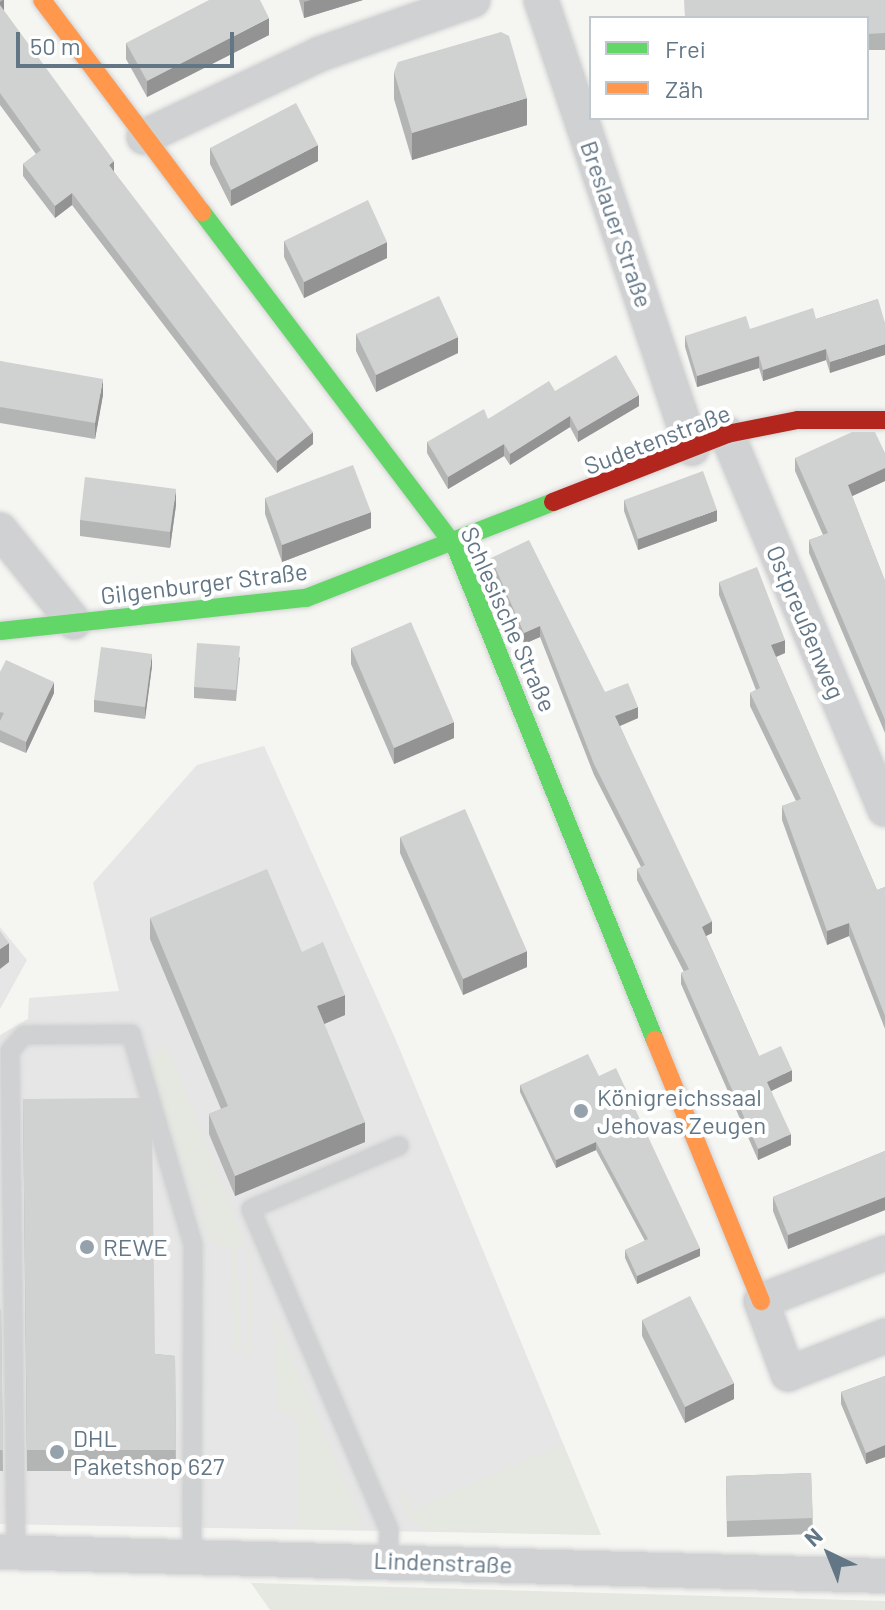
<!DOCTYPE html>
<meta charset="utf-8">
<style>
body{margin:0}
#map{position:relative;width:885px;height:1610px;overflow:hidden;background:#f5f5f2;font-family:Barlow,sans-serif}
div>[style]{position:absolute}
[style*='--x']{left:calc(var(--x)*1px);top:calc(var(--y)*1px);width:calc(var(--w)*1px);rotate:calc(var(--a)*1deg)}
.built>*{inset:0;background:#e5e6e5}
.green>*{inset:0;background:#e4e8e0}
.roads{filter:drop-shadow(0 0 2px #d0d2d2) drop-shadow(0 0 2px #d0d2d2)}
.lane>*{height:18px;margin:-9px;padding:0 9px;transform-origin:9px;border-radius:9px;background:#d0d1d2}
.street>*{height:34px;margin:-17px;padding:0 17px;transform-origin:17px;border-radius:17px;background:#d0d1d2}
.fast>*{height:18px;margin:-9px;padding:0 9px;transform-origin:9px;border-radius:9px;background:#63d668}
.slow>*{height:18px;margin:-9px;padding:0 9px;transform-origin:9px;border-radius:9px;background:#ff974d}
.jam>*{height:18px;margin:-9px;padding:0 9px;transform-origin:9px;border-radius:9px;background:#b3261e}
.wall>*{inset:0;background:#b3b5b4}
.shaded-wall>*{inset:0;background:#929392}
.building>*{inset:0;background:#d0d2d1}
.dots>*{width:22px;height:22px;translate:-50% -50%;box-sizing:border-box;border:4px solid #fff;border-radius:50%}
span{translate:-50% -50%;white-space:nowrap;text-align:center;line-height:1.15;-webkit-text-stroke:8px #fff;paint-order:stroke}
.street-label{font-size:24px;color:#627686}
.poi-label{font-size:24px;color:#627686}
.left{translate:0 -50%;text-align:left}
.legend{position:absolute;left:589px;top:16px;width:280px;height:104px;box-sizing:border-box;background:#fff;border:2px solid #c0c8cf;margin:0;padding:10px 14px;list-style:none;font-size:24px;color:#627686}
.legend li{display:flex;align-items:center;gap:16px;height:40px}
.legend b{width:40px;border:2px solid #c0c8cf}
.north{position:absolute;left:789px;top:1514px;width:80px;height:80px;-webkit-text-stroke:6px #fff;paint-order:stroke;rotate:317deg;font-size:22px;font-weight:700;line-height:32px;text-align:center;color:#627686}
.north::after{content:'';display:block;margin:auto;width:28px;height:36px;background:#627686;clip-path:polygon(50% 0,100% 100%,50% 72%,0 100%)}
.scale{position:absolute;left:16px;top:32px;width:218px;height:36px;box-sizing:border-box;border:4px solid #627686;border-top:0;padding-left:10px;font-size:24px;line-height:28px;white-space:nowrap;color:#627686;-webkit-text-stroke:6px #fff;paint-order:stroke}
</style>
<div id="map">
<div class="built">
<div style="clip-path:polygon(264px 746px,395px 1038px,601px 1535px,0 1524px,0 1035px,28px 1019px,29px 998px,119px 991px,93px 883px,197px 765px)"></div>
<div style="clip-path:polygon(0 927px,27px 960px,0 1009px)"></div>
</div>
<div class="green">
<div style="clip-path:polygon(168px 1047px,244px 1241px,237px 1250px,241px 1351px,234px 1352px,231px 1250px,210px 1241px,147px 1058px)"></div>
<div style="clip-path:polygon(249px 1246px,252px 1253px,251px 1353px,246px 1353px)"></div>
<div style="clip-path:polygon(274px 1316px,356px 1508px,364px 1527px,297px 1529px,297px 1414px,277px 1410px)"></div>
<div style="clip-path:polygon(563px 1444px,601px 1535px,427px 1531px,411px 1521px,398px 1496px,403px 1490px,414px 1509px)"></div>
<div style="clip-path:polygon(251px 1583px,885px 1601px,885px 1610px,270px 1610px)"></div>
</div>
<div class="roads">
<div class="lane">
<div style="--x:16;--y:1552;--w:501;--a:-90.69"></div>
<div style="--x:10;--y:1051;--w:21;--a:-49"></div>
<div style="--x:24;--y:1035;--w:107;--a:-0.5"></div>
<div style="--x:131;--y:1034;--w:219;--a:73.6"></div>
<div style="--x:193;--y:1244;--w:312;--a:90.2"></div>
<div style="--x:388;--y:1559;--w:29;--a:-88"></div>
<div style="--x:389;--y:1530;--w:349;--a:-113.3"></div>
<div style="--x:251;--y:1209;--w:161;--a:-23.1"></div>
</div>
<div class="street">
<div style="--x:541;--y:0;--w:473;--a:71.4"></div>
<div style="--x:144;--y:137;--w:195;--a:-25.2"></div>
<div style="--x:320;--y:54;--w:162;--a:-19.4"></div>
<div style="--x:727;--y:434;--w:407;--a:67.2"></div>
<div style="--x:0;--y:530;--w:118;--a:51.2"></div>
<div style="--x:885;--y:1253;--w:133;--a:158.8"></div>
<div style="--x:761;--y:1301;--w:78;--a:69.7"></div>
<div style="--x:788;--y:1374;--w:104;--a:-21.4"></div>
<div style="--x:0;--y:1552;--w:885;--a:1.55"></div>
</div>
<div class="fast">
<div style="--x:202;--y:212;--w:419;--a:52.9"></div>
<div style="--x:455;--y:546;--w:533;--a:67.96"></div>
<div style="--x:0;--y:631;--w:308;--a:-6.2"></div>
<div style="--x:306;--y:598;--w:265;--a:-21.2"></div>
</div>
<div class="slow">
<div style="--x:42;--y:0;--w:266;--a:53"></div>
<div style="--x:655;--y:1040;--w:282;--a:67.9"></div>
</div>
<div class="jam">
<div style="--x:553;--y:502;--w:187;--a:-21.3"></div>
<div style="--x:727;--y:434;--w:72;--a:-11.2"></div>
<div style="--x:798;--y:420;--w:87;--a:0"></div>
</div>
</div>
<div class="wall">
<div style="clip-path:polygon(0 0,4px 0,4px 11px,114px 172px,313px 444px,277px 473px,72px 205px,55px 218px,23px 176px,23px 164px,36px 154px,0 105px)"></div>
<div style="clip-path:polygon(299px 0,363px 0,304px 18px)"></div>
<div style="clip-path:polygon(885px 0,885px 50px,867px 50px,867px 18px)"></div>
<div style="clip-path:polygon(269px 35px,147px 97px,126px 59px,126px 43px)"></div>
<div style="clip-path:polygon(394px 72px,527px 125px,412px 160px,394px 99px)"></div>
<div style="clip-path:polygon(210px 148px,318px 161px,231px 206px,210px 164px)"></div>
<div style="clip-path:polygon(284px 241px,387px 258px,304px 298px,284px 257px)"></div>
<div style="clip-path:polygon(878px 299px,830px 373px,826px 360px,763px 381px,759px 368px,697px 387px,685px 347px,685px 336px,750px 329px,816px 319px)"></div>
<div style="clip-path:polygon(356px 334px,458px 353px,376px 392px,356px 351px)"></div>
<div style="clip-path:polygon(0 361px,103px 395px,95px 439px,0 423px)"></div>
<div style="clip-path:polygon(555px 391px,639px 406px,578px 442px,570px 427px,510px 465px,504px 456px,448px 489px,427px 453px,427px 442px,488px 419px)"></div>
<div style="clip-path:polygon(885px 453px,885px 481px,852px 496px,885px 581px,885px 733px,809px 553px,809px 540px,823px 535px,795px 471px,795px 458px)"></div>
<div style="clip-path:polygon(265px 498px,371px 528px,282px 562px,265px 514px)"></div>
<div style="clip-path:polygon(624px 500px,717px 521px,638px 550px,624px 511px)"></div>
<div style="clip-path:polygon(176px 505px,170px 548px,80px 536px,80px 520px)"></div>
<div style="clip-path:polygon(491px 558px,605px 692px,638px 718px,620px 726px,712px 933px,706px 936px,759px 1056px,792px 1081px,771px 1091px,791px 1145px,758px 1160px,681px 984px,681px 973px,684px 972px,637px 880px,637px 869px,641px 867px,594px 775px,540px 637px,524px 644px,491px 569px)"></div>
<div style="clip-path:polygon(719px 582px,785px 653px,776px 657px,877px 890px,885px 887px,885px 1029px,849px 936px,827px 945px,782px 820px,782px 806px,796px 801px,750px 706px,750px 693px,756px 690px,719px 595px)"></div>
<div style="clip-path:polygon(351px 648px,454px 738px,394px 764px,351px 664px)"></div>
<div style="clip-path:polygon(240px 657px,236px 701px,194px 698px,194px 687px)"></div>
<div style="clip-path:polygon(152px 666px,145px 719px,94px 712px,94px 700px)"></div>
<div style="clip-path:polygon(0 672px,54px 693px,26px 753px,0 742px)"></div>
<div style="clip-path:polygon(400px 837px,527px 967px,463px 995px,400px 853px)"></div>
<div style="clip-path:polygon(150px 918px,302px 952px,345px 1015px,324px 1024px,365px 1142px,235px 1196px,209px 1134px,209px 1114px,221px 1109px,150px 939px)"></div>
<div style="clip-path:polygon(599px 1076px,700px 1256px,637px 1284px,625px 1258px,625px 1250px,645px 1241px,596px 1150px,556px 1168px,520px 1092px,520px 1085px)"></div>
<div style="clip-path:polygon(23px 1099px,155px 1354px,175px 1356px,176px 1471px,27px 1471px)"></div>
<div style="clip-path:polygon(885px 1151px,885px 1210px,788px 1249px,773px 1211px,773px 1197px)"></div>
<div style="clip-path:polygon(0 1309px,1px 1309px,3px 1471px,0 1471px)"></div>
<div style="clip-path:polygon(642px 1320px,734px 1399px,685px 1423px,642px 1336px)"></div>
<div style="clip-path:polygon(885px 1376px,885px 1457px,866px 1464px,841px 1404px,841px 1392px)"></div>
<div style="clip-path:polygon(811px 1473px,813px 1534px,727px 1537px,726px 1476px)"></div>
</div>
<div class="shaded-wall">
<div style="clip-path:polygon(3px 0,4px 0,4px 11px,0 14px,0 2px)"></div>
<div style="clip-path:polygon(311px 0,363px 0,304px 18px,304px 2px)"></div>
<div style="clip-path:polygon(269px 18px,269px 35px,147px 97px,147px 81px)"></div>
<div style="clip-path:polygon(527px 98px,527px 125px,412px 160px,412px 133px)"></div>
<div style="clip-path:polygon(318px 145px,318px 161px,231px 206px,231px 190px)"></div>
<div style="clip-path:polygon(114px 161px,114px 173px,109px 165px)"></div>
<div style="clip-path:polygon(72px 193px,72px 205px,55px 218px,55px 206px)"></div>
<div style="clip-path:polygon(387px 242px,387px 258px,304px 298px,304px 282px)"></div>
<div style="clip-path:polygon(458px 337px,458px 353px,376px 392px,376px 375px)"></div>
<div style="clip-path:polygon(885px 344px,885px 355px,830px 373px,830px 362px)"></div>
<div style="clip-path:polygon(826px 349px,826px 360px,763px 381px,763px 370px)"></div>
<div style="clip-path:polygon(759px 356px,759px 368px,697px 387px,697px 376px)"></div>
<div style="clip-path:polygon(103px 379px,103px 395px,95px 439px,95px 423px)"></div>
<div style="clip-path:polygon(639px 395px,639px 406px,578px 442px,578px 431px)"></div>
<div style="clip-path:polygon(570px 416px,570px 427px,510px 465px,510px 454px)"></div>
<div style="clip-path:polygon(313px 432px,313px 444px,277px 473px,277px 461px)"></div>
<div style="clip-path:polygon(504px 444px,504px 456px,448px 489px,448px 477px)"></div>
<div style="clip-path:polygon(885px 468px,885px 481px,848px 498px,848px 485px)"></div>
<div style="clip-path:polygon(176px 489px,176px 505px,170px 548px,170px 532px)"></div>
<div style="clip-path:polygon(717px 510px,717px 521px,638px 550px,638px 539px)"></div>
<div style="clip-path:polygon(371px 512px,371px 528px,282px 562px,282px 545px)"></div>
<div style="clip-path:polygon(540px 626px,540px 637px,524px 644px,524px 633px)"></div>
<div style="clip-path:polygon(785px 640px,785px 653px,771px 659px,771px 645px)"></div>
<div style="clip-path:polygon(152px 654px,152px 666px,145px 719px,145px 707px)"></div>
<div style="clip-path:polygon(54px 682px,54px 693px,26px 753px,26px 742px)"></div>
<div style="clip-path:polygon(638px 707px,638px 718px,615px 728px,615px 716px)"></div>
<div style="clip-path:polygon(454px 722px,454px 738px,394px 764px,394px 748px)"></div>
<div style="clip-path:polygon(712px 921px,712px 933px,702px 938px,702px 927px)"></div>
<div style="clip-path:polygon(849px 923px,849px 936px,827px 945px,827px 931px)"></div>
<div style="clip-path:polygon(9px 943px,9px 962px,0 969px,0 949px)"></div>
<div style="clip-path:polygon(527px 951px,527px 967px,463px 995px,463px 979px)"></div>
<div style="clip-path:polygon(345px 995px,345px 1015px,317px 1027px,317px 1006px)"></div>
<div style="clip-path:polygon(792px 1070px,792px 1081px,767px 1093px,767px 1082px)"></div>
<div style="clip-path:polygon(365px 1122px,365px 1142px,235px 1196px,235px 1176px)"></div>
<div style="clip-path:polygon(791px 1134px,791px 1145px,758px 1160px,758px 1149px)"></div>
<div style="clip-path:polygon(596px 1142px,596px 1150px,556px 1168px,556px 1160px)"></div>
<div style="clip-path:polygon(885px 1197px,885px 1210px,788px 1249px,788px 1235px)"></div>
<div style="clip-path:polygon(700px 1248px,700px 1256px,637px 1284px,637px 1276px)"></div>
<div style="clip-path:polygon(734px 1383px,734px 1399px,685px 1423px,685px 1407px)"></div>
<div style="clip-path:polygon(885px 1445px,885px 1457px,866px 1464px,866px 1453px)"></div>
</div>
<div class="building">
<div style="clip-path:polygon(209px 0,260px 0,269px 18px,147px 81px,126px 43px)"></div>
<div style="clip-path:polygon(684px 0,885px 0,885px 33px,867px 34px,867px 18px,685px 18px)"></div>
<div style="clip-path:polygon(0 5px,114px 161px,109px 165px,313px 432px,277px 461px,72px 193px,55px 206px,23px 164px,41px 150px,0 93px)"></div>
<div style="clip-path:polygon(501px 32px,509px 36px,527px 98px,412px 133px,394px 72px,398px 62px)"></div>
<div style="clip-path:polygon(296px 103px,318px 145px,231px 190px,210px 148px)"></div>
<div style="clip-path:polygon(368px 200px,387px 242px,304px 282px,284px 241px)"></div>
<div style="clip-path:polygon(439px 296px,458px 337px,376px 375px,356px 334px)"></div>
<div style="clip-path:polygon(878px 299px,885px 323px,885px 344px,830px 362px,826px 349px,763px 370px,759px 356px,697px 376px,685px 336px,746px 316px,750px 329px,813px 308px,816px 319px)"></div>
<div style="clip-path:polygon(616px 355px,639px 395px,578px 431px,570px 416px,510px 454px,504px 444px,448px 477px,427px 442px,484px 409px,488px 419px,549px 381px,555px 391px)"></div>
<div style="clip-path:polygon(0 361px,103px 379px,95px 423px,0 407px)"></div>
<div style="clip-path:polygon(852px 432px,875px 432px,885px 453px,885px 468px,848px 485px,885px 581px,885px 720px,809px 540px,828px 533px,795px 458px)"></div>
<div style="clip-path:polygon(353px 465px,371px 512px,282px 545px,265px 498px)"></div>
<div style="clip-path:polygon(703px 471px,717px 510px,638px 539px,624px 500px)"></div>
<div style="clip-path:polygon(85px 477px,176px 489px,170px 532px,80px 520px)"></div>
<div style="clip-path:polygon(529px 540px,605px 692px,628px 683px,638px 707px,615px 716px,712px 921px,702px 927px,759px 1056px,781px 1046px,792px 1070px,767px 1082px,791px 1134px,758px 1149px,681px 973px,689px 969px,637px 869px,645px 865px,594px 764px,540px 626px,524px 633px,491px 558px)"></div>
<div style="clip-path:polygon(757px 567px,785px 640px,771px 645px,877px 890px,885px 887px,885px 1016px,849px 923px,827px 931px,782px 806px,801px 799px,750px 693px,760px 688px,719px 582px)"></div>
<div style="clip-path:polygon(411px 622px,454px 722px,394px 748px,351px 648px)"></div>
<div style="clip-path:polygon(197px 643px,240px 646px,236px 690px,194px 687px)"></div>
<div style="clip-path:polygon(101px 647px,152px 654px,145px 707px,94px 700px)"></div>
<div style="clip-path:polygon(6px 660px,54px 682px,26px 742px,0 730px,0 721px,4px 713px,0 712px,0 672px)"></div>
<div style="clip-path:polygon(465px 809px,527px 951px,463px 979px,400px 837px)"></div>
<div style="clip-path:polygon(267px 869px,302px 952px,323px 942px,345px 995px,317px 1006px,365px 1122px,235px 1176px,209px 1114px,228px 1106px,150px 918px)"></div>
<div style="clip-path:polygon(0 931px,9px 943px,0 949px)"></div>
<div style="clip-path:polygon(588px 1054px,599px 1076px,616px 1068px,700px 1248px,637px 1276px,625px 1250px,648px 1239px,596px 1142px,556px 1160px,520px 1085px)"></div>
<div style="clip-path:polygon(143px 1098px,152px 1126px,155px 1354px,175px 1356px,176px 1450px,27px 1450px,23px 1099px)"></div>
<div style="clip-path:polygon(885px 1151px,885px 1197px,788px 1235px,773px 1197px)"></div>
<div style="clip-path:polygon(690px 1296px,734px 1383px,685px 1407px,642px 1320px)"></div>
<div style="clip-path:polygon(0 1309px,1px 1309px,3px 1450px,0 1450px)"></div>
<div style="clip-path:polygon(885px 1376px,885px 1445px,866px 1453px,841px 1392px)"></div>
<div style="clip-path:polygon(811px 1473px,813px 1518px,727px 1521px,726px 1476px)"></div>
</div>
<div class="dots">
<div style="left:581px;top:1111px;background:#95a2ac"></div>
<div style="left:87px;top:1247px;background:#95a2ac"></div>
<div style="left:57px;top:1452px;background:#95a2ac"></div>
</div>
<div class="street-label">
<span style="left:617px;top:224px;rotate:71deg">Breslauer Straße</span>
<span style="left:657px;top:439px;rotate:-21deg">Sudetenstraße</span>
<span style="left:204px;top:583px;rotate:-7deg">Gilgenburger Straße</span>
<span style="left:509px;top:619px;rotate:66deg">Schlesische Straße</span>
<span style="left:806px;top:622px;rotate:67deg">Ostpreußenweg</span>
<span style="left:443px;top:1562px;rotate:2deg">Lindenstraße</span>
</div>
<div class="poi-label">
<span class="left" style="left:597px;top:1111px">Königreichssaal<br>Jehovas Zeugen</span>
<span class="left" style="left:103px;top:1247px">REWE</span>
<span class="left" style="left:73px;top:1452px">DHL<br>Paketshop 627</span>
</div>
<ul class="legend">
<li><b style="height:10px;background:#63d668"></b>Frei</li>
<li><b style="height:10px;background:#ff974d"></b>Zäh</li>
</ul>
<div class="north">N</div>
<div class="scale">50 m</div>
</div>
